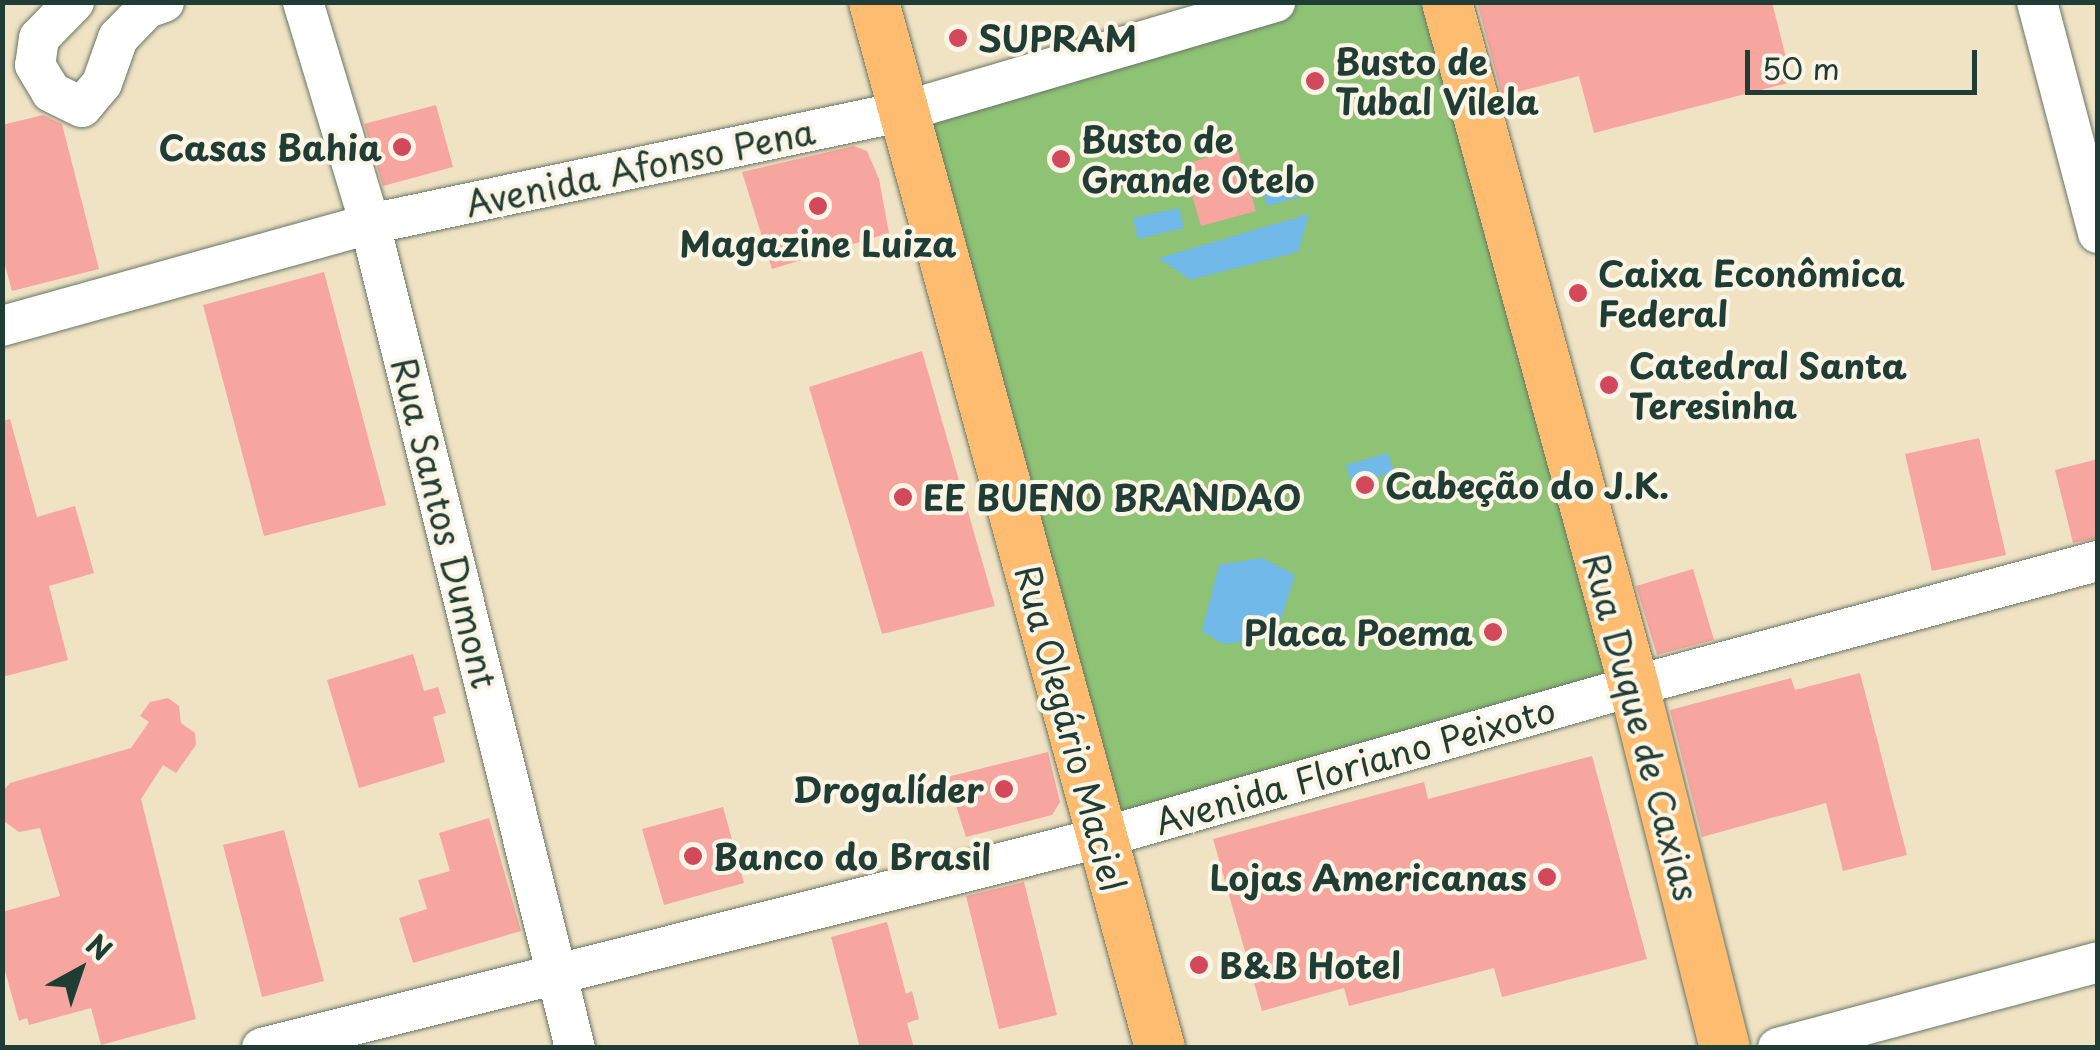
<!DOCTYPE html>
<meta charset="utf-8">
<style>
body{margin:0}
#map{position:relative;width:2100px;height:1050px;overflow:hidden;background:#f0e3c4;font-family:"Playpen Sans",sans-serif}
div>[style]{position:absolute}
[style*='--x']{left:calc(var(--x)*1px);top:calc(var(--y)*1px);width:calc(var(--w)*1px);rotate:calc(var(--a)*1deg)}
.green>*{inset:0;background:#8ec375}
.water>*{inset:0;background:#70b9e8}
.building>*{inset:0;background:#f7a59f}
.roads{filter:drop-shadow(0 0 2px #687766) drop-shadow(0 0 2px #687766)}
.minor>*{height:40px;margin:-20px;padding:0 20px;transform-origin:20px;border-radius:20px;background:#fff}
.major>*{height:50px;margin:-25px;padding:0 25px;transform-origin:25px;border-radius:25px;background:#fdbc70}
.dots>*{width:28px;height:28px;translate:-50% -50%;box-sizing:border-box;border:5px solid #fcf5e5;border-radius:50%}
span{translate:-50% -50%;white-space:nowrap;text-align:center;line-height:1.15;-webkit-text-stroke:8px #fcf5e5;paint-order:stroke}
.poi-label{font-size:35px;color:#1f3d34;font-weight:700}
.left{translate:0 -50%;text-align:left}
.right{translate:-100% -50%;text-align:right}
.street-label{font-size:35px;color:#1f3d34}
.frame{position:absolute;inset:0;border:5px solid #1f3d34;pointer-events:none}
.north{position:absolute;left:30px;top:920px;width:100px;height:100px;-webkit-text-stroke:8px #fcf5e5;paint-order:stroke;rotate:40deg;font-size:28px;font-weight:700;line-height:40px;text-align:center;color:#1f3d34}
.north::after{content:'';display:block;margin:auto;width:35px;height:45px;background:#1f3d34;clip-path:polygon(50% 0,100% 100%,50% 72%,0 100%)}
.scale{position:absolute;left:1745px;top:50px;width:232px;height:45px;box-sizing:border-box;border:5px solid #1f3d34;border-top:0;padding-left:12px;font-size:30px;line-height:35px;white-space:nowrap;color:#1f3d34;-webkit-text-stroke:8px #fcf5e5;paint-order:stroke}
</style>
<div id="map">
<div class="green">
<div style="clip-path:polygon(1275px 3px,1447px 3px,1634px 686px,1087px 841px,905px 111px)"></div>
</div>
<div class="water">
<div style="clip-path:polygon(1295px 181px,1299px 197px,1267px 206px,1263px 191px)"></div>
<div style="clip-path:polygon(1179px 208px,1184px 228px,1138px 239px,1133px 218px)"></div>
<div style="clip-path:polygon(1309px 214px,1298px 252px,1190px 280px,1159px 258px)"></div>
<div style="clip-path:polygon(1388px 453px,1394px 472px,1352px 484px,1346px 465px)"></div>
<div style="clip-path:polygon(1262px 558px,1295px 575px,1275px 638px,1223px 644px,1202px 631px,1219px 565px)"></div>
</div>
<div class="building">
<div style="clip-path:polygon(1477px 2px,1772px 2px,1792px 82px,1594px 133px,1579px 76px,1502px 96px)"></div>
<div style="clip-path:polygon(436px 105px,453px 167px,383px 186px,364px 124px)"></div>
<div style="clip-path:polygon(43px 115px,62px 124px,99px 269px,12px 291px,2px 254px,2px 125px)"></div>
<div style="clip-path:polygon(854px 146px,867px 151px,879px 179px,889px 233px,772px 269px,742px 172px)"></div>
<div style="clip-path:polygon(1237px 148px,1256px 211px,1201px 226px,1183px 165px)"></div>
<div style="clip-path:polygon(324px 272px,386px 505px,264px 536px,203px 305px)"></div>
<div style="clip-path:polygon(922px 351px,995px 606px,882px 634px,809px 387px)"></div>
<div style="clip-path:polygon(10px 419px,37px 517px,75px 506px,94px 573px,49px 586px,68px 660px,2px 677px,2px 421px)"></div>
<div style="clip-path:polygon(1979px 438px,2006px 555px,1932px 571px,1905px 454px)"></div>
<div style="clip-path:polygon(2098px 459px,2098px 538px,2073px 543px,2055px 470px)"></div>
<div style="clip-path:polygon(1693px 569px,1714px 640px,1657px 655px,1636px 586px)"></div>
<div style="clip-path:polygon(413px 654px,424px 691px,438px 687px,446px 713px,433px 717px,445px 762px,359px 788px,327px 680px)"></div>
<div style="clip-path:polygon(1860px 673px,1907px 855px,1843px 871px,1826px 803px,1702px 837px,1670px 710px,1791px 678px,1795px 690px)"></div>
<div style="clip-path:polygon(168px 698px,179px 706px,181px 723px,195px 733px,196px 745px,176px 773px,163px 765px,141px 799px,196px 1019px,101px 1045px,91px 1008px,29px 1025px,27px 1018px,19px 1021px,2px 960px,2px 912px,60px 896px,40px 828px,19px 832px,5px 822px,2px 792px,10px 783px,131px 748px,149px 722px,140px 716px,150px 702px)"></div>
<div style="clip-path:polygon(1048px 752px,1060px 802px,1052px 815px,966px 837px,947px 777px)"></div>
<div style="clip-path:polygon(1592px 756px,1647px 959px,1502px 997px,1494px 968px,1349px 1006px,1344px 988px,1262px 1011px,1213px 839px,1424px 782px,1428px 799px)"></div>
<div style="clip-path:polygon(723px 807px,744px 883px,664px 905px,642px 829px)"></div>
<div style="clip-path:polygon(489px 818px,521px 931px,413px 963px,399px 918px,427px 909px,418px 880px,450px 871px,439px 833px)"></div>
<div style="clip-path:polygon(284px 830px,324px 981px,262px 997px,223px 845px)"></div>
<div style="clip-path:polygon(1024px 882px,1057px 1015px,999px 1029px,966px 896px)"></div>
<div style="clip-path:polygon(887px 922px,906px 994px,912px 991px,919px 1019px,907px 1023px,914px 1048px,860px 1048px,831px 937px)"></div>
</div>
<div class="roads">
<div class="minor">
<div style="--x:74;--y:2;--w:50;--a:134.2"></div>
<div style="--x:39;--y:38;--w:27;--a:98"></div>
<div style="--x:35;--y:65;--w:31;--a:59"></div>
<div style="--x:51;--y:92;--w:34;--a:26"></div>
<div style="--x:82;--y:107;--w:31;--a:-50"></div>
<div style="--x:102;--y:83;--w:48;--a:-70.4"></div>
<div style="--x:118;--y:38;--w:42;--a:-46"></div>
<div style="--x:147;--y:8;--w:18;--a:-19"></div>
<div style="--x:303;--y:2;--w:232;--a:73.2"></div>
<div style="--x:370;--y:224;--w:849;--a:76.03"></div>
<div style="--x:2037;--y:2;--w:239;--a:75.2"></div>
<div style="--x:2;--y:326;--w:382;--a:-15.5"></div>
<div style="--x:370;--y:224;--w:547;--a:-11.93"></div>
<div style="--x:905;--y:111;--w:386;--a:-16.4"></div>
<div style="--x:262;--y:1048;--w:864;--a:-14.07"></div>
<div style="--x:1100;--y:838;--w:555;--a:-15.89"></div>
<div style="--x:1634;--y:686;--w:481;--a:-15.1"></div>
<div style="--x:1778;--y:1048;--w:331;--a:-15"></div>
</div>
<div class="major">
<div style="--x:874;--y:2;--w:1084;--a:74.71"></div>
<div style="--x:1447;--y:2;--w:709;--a:74.71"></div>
<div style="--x:1634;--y:686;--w:373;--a:75.9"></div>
</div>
</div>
<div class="dots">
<div style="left:958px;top:38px;background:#d1495b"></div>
<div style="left:1315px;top:81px;background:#d1495b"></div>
<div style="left:402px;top:147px;background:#d1495b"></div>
<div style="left:1061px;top:159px;background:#d1495b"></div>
<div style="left:818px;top:206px;background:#d1495b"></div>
<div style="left:1578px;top:293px;background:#d1495b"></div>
<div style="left:1609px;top:385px;background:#d1495b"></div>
<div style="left:1365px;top:485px;background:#d1495b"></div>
<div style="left:903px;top:497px;background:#d1495b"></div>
<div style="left:1493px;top:632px;background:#d1495b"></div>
<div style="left:1004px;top:789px;background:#d1495b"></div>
<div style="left:693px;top:856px;background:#d1495b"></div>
<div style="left:1547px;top:877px;background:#d1495b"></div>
<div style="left:1199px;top:965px;background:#d1495b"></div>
</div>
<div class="poi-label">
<span class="left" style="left:978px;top:38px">SUPRAM</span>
<span class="left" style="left:1335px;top:81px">Busto de<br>Tubal Vilela</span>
<span class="left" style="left:1081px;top:159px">Busto de<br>Grande Otelo</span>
<span class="right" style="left:382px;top:147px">Casas Bahia</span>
<span style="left:818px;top:243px">Magazine Luiza</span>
<span class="left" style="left:1598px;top:293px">Caixa Econômica<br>Federal</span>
<span class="left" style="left:1629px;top:385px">Catedral Santa<br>Teresinha</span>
<span class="left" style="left:1385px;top:485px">Cabeção do J.K.</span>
<span class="left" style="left:923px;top:497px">EE BUENO BRANDAO</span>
<span class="right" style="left:1473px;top:632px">Placa Poema</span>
<span class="right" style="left:984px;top:789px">Drogalíder</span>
<span class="left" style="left:713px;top:856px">Banco do Brasil</span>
<span class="right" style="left:1527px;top:877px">Lojas Americanas</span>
<span class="left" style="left:1219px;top:965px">B&amp;B Hotel</span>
</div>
<div class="street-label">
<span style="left:640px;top:167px;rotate:-12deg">Avenida Afonso Pena</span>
<span style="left:445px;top:523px;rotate:76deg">Rua Santos Dumont</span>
<span style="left:1642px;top:727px;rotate:75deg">Rua Duque de Caxias</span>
<span style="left:1071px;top:728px;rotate:75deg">Rua Olegário Maciel</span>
<span style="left:1355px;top:765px;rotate:-16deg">Avenida Floriano Peixoto</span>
</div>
<div class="frame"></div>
<div class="north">N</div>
<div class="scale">50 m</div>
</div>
